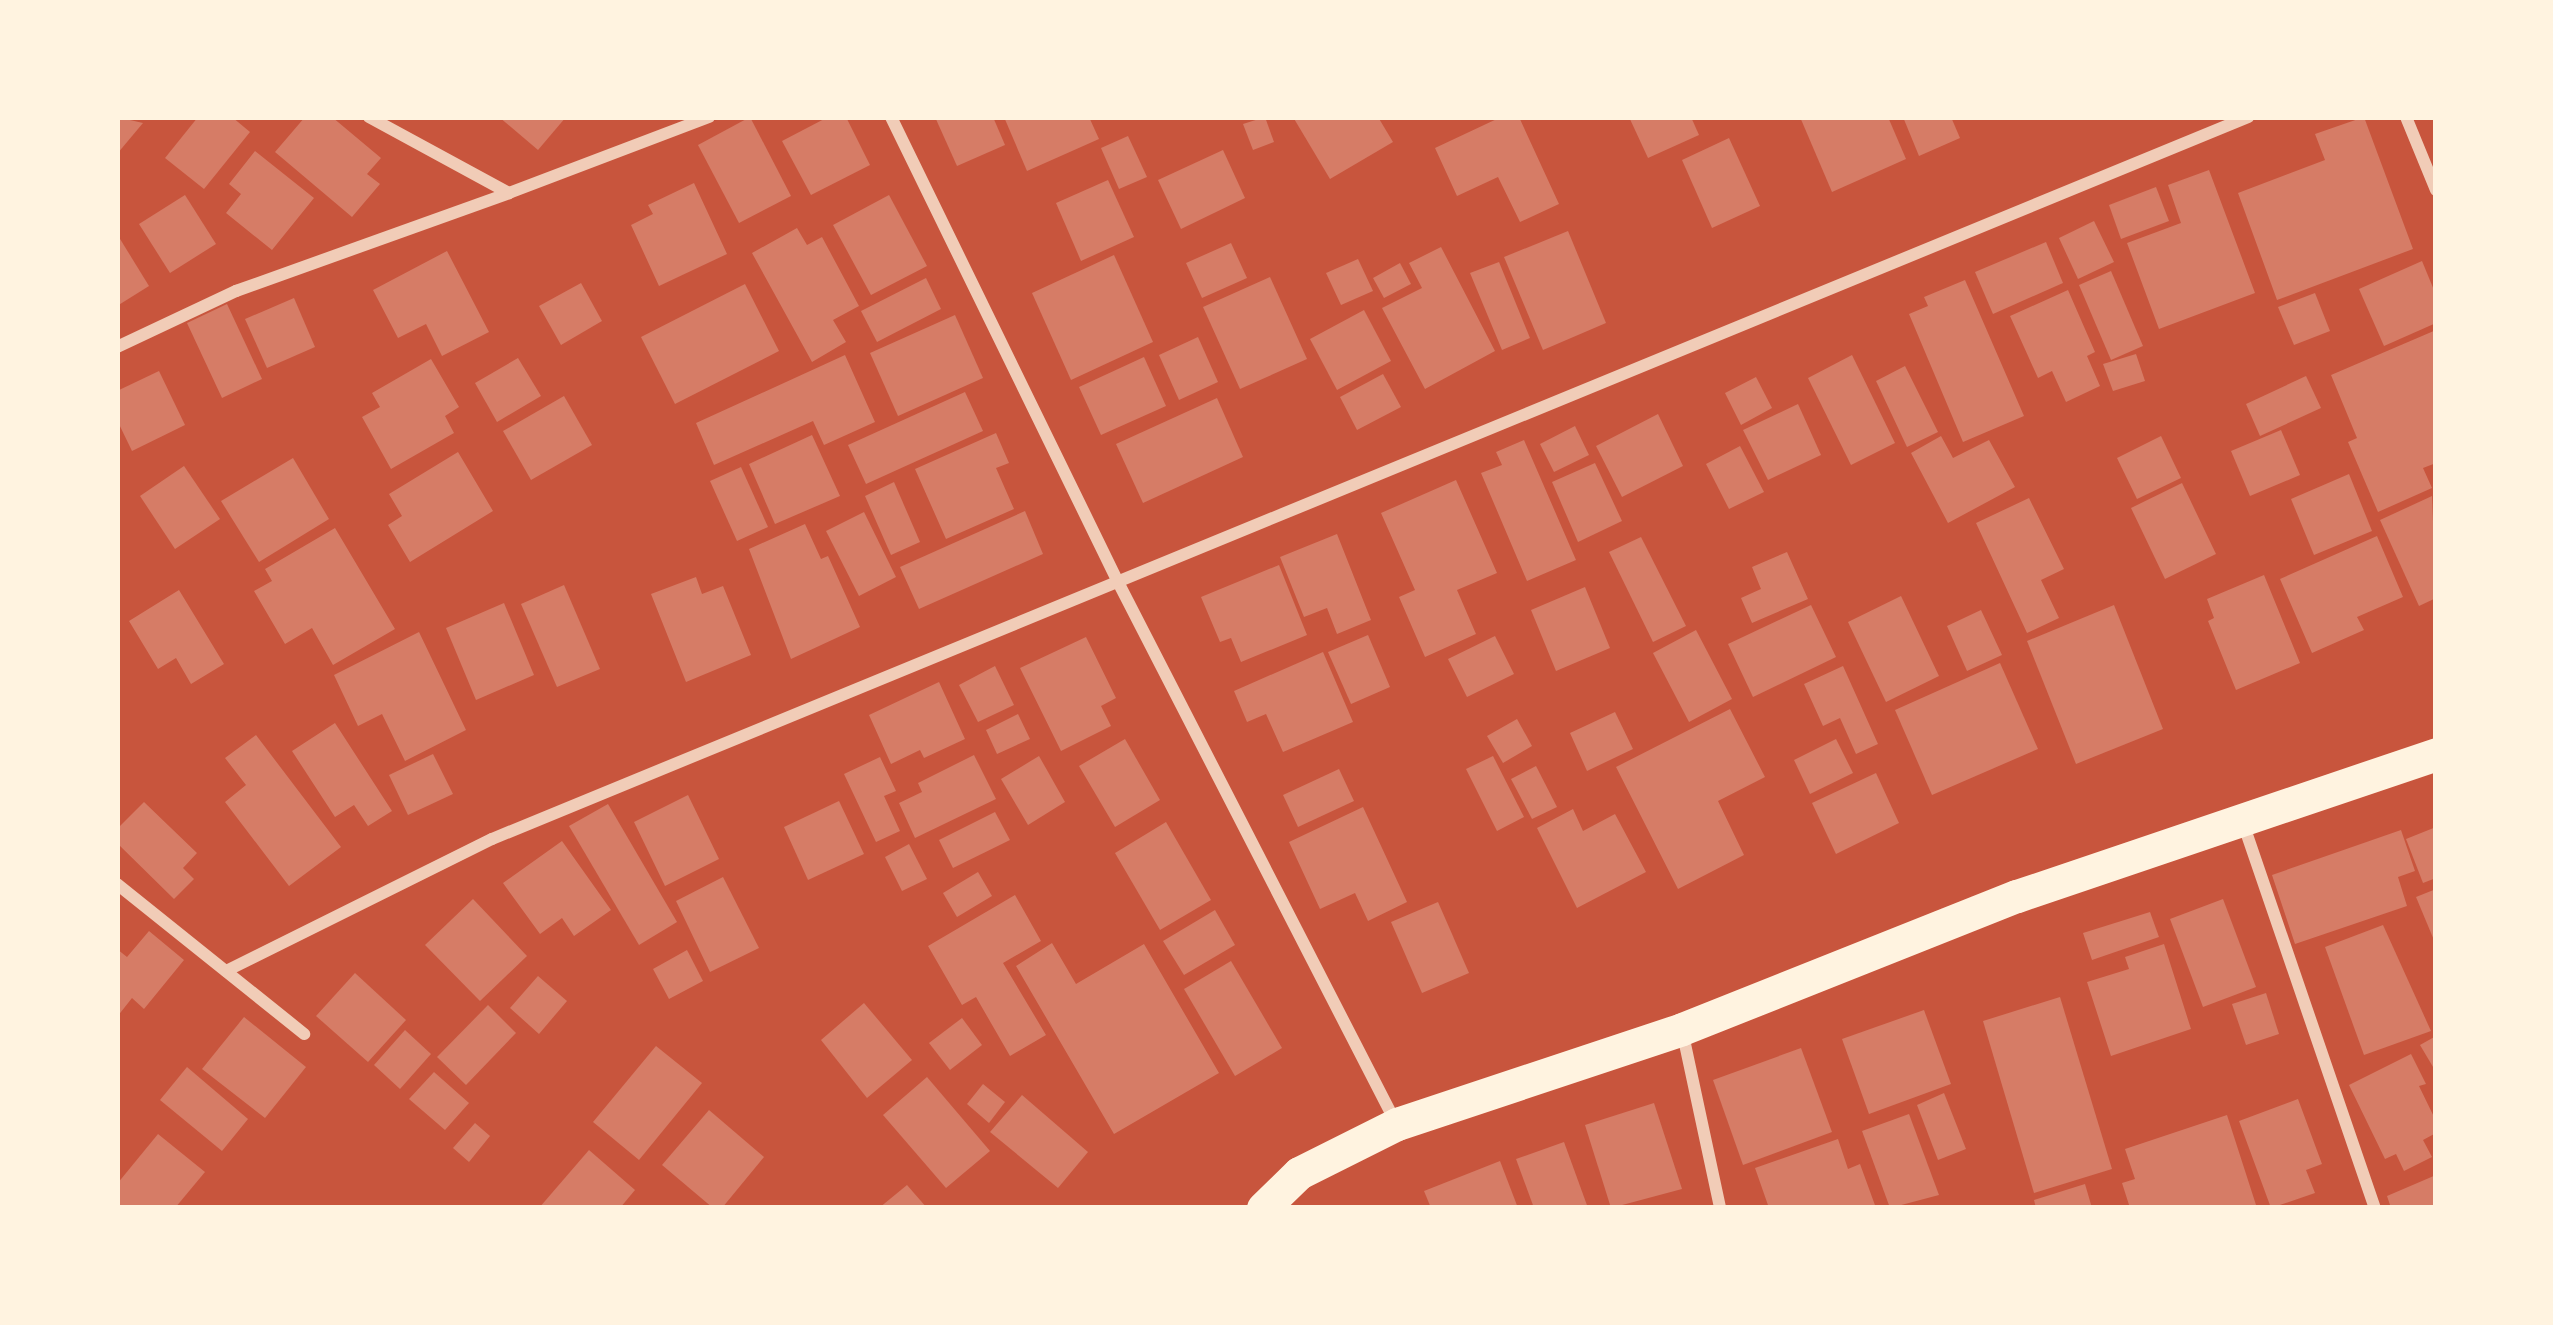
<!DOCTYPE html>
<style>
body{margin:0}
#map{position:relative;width:2553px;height:1325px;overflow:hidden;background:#c8553d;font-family:"DejaVu Sans",sans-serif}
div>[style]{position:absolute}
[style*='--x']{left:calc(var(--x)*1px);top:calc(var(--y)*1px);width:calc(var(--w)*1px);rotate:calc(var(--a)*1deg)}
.building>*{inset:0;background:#d67c66}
.minor>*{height:12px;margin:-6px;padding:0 6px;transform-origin:6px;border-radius:6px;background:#f1ccb7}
.trunk>*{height:33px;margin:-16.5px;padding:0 16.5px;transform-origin:16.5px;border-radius:16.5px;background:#fff3e0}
span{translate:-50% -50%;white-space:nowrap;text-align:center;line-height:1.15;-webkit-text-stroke:9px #fff3e0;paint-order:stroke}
.frame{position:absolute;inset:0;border:120px solid #fff3e0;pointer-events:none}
</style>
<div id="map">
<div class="building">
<div style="clip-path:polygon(117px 117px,143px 123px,117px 154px)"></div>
<div style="clip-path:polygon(198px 117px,232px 117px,250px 132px,204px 189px,165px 158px)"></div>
<div style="clip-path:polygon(305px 117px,332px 117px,381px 158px,367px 174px,380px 184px,352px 217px,275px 152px)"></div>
<div style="clip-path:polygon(499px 117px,566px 117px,538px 150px)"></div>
<div style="clip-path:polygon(750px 117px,791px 196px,739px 223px,698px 145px)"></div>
<div style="clip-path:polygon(828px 117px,846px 117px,870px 165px,811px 195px,782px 141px)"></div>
<div style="clip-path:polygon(935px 117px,993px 117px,1005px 145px,957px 166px)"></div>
<div style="clip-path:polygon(1004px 117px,1089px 117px,1099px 139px,1027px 171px)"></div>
<div style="clip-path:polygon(1265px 117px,1274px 142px,1253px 150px,1243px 124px)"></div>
<div style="clip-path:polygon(1293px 117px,1378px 117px,1393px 142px,1330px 179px)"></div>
<div style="clip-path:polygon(1501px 117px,1519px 117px,1559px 204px,1520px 222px,1498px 177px,1457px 196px,1435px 148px)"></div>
<div style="clip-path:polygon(1629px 117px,1691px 117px,1699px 135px,1648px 158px)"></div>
<div style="clip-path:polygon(1800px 117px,1888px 117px,1906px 159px,1832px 192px)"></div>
<div style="clip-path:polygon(1903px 117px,1951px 117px,1960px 138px,1919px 156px)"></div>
<div style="clip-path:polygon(2364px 117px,2413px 249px,2277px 300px,2238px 193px,2325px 160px,2315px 134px)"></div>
<div style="clip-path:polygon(1128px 136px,1147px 177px,1119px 189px,1101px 148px)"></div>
<div style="clip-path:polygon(1729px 138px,1760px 206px,1712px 228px,1682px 160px)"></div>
<div style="clip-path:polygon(1223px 150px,1245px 198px,1181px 229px,1158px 180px)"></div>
<div style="clip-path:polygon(255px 151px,314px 198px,272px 250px,226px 213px,241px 194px,229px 184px)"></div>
<div style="clip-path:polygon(2209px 170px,2255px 293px,2159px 329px,2127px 243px,2181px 223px,2168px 185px)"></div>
<div style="clip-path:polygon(1108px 180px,1134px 237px,1081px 261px,1056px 203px)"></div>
<div style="clip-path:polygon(694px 183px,727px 254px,659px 286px,631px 225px,653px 214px,648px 205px)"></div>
<div style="clip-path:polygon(2156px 187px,2169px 221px,2121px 239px,2109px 205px)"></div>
<div style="clip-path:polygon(185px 195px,216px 244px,170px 273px,139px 224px)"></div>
<div style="clip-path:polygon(889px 195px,927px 266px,871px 295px,833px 225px)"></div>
<div style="clip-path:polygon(2094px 221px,2114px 262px,2078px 279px,2059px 238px)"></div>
<div style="clip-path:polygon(797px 228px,807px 245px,822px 237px,859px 306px,833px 320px,846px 342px,812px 362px,752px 253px)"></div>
<div style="clip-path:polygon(1568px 231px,1606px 323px,1543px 350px,1504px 257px)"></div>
<div style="clip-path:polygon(117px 234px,149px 286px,117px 306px)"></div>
<div style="clip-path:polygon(2046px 242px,2063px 283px,1993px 314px,1975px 272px)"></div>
<div style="clip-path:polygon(1231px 243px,1247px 278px,1202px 298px,1186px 263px)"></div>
<div style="clip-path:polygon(1441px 247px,1495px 351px,1425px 389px,1382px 308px,1422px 288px,1409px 263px)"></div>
<div style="clip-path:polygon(447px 251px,489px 332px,442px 356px,426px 324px,398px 338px,373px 290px)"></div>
<div style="clip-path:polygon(1114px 255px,1153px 342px,1071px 380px,1032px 293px)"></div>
<div style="clip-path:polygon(1358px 259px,1373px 291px,1341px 305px,1326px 273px)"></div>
<div style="clip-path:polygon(2422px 261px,2436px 295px,2436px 323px,2384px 346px,2359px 289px)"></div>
<div style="clip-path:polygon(1499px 262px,1530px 338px,1502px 350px,1470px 273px)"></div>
<div style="clip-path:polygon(1400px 263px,1411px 284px,1384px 298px,1373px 278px)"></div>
<div style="clip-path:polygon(2111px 271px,2143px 346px,2111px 360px,2079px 285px)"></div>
<div style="clip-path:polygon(1270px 277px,1307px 359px,1240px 389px,1203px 307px)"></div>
<div style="clip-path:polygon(926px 278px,941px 309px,877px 342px,861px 311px)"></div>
<div style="clip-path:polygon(1965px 280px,2024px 416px,1963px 442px,1909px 314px,1928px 306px,1924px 297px)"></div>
<div style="clip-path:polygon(581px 283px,602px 321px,561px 345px,539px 306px)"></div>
<div style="clip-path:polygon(745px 284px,779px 351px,675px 404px,641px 337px)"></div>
<div style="clip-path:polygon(2068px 290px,2095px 352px,2087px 356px,2100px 386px,2066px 402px,2052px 371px,2038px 378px,2010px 316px)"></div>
<div style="clip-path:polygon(2315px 293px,2330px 331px,2294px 345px,2278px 307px)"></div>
<div style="clip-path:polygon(294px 298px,315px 347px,267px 368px,245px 319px)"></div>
<div style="clip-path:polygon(227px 304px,262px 379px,222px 398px,187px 323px)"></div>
<div style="clip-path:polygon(1364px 310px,1391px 361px,1337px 390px,1310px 339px)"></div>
<div style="clip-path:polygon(955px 315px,983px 378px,898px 416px,870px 353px)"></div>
<div style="clip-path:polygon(2436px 330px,2436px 463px,2423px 468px,2432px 488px,2378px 512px,2348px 442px,2357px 438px,2331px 375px)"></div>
<div style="clip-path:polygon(1198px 337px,1218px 382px,1179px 400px,1159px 355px)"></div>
<div style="clip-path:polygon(2136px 354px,2145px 381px,2113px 391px,2103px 364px)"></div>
<div style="clip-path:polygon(845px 355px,875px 422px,824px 445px,813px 421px,714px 465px,696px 423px)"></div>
<div style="clip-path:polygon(1852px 355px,1895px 443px,1851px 465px,1808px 378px)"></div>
<div style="clip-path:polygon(1144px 357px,1166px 406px,1101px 435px,1079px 387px)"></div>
<div style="clip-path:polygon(518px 358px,541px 396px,497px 422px,475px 383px)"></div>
<div style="clip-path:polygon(431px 359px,459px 407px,445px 416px,454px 433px,391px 469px,362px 417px,380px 407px,372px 393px)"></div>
<div style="clip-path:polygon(1905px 366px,1938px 432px,1907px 447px,1876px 381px)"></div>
<div style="clip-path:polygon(159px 371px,185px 425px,132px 451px,117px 420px,117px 391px)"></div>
<div style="clip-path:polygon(1383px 374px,1401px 407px,1357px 430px,1340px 397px)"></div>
<div style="clip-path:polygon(2306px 376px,2321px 408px,2260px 436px,2246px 404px)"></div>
<div style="clip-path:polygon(1756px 377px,1772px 408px,1741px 425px,1725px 393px)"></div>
<div style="clip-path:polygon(965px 392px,983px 431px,866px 484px,848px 445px)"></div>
<div style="clip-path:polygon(564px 396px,592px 445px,531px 480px,503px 431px)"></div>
<div style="clip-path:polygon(1217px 398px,1243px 457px,1143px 503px,1116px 444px)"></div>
<div style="clip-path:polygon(1798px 404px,1821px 455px,1768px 480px,1743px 430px)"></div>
<div style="clip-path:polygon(1658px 414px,1683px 466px,1622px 497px,1596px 446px)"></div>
<div style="clip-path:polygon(1575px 426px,1589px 455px,1554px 472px,1540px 444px)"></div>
<div style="clip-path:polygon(2281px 430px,2300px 475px,2250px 496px,2231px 451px)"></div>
<div style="clip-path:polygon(996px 433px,1009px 463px,996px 468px,1014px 509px,946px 539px,915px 469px)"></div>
<div style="clip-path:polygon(812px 435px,840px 496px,775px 524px,749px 464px)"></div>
<div style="clip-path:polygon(1941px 436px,1953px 458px,1989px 440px,2015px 487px,1948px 523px,1911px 453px)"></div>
<div style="clip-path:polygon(2161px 436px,2181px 478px,2137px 499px,2117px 458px)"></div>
<div style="clip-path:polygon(1524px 440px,1576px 560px,1527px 581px,1481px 473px,1502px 465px,1496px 452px)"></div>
<div style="clip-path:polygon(1740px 446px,1764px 492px,1729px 509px,1706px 464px)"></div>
<div style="clip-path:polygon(458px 452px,493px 511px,410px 562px,388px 525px,402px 516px,389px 494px)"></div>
<div style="clip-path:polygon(293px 458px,329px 519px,259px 562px,221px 501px)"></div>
<div style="clip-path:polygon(1595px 463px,1622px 521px,1578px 542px,1552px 482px)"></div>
<div style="clip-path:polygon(184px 466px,220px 519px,175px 549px,140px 496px)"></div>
<div style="clip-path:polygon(741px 467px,768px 527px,737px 541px,710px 481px)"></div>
<div style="clip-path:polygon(2349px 474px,2372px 531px,2314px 555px,2291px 499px)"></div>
<div style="clip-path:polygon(1456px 480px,1497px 573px,1457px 590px,1476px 634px,1425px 657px,1399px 597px,1415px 590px,1381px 513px)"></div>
<div style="clip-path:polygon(894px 482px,920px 542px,891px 555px,865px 496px)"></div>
<div style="clip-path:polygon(2182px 483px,2216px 554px,2165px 579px,2131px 508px)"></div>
<div style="clip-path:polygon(2432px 496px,2436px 598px,2419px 606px,2380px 520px)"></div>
<div style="clip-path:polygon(2029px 498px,2064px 569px,2041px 580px,2059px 618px,2027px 633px,1976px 523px)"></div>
<div style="clip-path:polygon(1025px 511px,1043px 554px,919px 609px,900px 567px)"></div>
<div style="clip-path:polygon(864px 512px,896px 577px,859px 596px,826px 531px)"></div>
<div style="clip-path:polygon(805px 524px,821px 559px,828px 556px,860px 627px,791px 659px,749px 549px)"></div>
<div style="clip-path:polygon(335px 528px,395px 629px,333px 665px,312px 628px,285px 644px,254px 591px,272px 581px,265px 569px)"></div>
<div style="clip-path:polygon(1337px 534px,1371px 620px,1337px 634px,1327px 608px,1304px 617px,1280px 557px)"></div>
<div style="clip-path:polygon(2377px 536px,2403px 597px,2357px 617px,2364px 630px,2312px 653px,2280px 579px)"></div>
<div style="clip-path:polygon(1641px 537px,1686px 626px,1653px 642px,1609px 552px)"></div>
<div style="clip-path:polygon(1787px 552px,1808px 599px,1752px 623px,1741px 598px,1761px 589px,1752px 567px)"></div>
<div style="clip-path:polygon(1279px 565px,1307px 635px,1241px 662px,1231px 638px,1220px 642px,1201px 597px)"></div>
<div style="clip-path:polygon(2264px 575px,2300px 663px,2236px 690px,2208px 621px,2214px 618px,2207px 599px)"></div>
<div style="clip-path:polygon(696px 577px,702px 594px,723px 586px,751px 655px,686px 682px,651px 594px)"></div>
<div style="clip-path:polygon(564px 585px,600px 669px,557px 687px,521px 604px)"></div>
<div style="clip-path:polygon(1585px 587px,1610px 648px,1556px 671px,1531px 610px)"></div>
<div style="clip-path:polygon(179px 590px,224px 664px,191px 684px,176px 658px,158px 669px,129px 621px)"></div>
<div style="clip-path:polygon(1901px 596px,1939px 676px,1886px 702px,1848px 622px)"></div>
<div style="clip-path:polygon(504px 603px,534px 675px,476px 700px,446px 628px)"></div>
<div style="clip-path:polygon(1811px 605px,1836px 657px,1753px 697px,1728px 644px)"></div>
<div style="clip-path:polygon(2114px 605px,2163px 729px,2076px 764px,2027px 641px)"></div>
<div style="clip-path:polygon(1981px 610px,2002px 655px,1967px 671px,1947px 626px)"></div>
<div style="clip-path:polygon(1696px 630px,1732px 699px,1689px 722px,1653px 653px)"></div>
<div style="clip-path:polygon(419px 632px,466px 730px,405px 761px,382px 714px,358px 726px,334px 675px)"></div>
<div style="clip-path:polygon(1368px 635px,1390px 687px,1351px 704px,1328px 652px)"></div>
<div style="clip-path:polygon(1495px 636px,1514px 674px,1467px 697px,1448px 659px)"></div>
<div style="clip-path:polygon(1086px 637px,1116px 698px,1101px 706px,1111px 726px,1061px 751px,1020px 668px)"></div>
<div style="clip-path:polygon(1323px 652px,1353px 722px,1283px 752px,1266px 714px,1247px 722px,1234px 691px)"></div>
<div style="clip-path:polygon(2000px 663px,2038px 749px,1932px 795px,1895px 710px)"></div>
<div style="clip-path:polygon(995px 666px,1014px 705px,978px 722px,959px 685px)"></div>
<div style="clip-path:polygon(1843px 666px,1878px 744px,1856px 754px,1840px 718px,1823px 726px,1804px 684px)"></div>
<div style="clip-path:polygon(939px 682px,965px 739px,924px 758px,920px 750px,891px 764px,869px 715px)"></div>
<div style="clip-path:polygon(1730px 709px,1765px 777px,1718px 801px,1744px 855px,1678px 889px,1616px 767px)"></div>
<div style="clip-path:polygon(1615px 712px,1633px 749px,1587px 771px,1570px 733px)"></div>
<div style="clip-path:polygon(1018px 714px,1030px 739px,997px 754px,986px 730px)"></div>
<div style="clip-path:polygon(1517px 719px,1532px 746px,1503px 763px,1487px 736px)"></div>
<div style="clip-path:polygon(335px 723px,392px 811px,368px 826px,354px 805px,335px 817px,292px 751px)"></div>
<div style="clip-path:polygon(256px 735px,341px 847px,289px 886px,225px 802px,246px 785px,225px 758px)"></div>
<div style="clip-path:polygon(1125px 739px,1160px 800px,1115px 827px,1079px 766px)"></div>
<div style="clip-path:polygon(1836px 739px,1853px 773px,1810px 794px,1794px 760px)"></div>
<div style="clip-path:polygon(433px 754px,453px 794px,408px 815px,389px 775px)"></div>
<div style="clip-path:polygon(974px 755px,996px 799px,915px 838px,899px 803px,922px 792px,918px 783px)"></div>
<div style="clip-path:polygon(1039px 756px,1065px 802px,1028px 825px,1001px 779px)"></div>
<div style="clip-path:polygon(1493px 756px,1524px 817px,1497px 831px,1466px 769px)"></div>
<div style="clip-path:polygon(880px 757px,896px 791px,884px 796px,900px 831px,876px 842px,844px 774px)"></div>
<div style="clip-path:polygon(1536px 766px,1557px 807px,1532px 819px,1511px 779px)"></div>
<div style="clip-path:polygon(1339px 769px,1354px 801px,1298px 827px,1283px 795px)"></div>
<div style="clip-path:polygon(1876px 773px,1899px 823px,1836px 854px,1812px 803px)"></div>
<div style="clip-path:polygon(688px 795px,719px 859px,665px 886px,634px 822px)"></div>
<div style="clip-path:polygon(839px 801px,864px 854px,808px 880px,784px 827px)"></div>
<div style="clip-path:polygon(144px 802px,197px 853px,183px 868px,194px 879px,174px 899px,117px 843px,117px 829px)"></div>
<div style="clip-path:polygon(608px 804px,677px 922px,639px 945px,569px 826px)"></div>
<div style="clip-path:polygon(1363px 807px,1407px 902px,1368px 921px,1355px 893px,1320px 909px,1289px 842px)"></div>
<div style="clip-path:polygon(1573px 809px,1583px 831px,1615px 814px,1646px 872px,1577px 908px,1537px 828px)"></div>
<div style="clip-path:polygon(995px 812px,1010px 840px,953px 868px,939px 840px)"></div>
<div style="clip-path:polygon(1166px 822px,1211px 900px,1160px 930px,1115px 853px)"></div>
<div style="clip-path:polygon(2436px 827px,2436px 878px,2423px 883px,2406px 839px)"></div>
<div style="clip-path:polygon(2401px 830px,2415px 871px,2398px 877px,2407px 906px,2295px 944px,2272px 875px)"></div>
<div style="clip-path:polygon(562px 841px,611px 910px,574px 936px,562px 918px,540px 934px,503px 883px)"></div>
<div style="clip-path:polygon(909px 844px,927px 879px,902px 891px,885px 857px)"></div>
<div style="clip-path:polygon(978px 872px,992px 896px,957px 917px,943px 893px)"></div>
<div style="clip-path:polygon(723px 877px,759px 948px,710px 972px,676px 901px)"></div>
<div style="clip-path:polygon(2436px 889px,2436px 945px,2416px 897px)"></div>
<div style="clip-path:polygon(1015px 895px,1041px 941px,1003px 963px,1046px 1035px,1010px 1056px,976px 997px,962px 1005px,928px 946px)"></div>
<div style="clip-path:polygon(473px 899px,527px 956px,480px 1001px,425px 945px)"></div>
<div style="clip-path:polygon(2223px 899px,2256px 987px,2203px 1007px,2170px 919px)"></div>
<div style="clip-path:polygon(1438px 902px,1469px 973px,1422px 993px,1391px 922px)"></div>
<div style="clip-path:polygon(1215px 910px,1235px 945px,1184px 975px,1163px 941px)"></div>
<div style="clip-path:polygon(2150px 912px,2159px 937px,2092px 960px,2083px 933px)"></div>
<div style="clip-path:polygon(2383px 925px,2431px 1031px,2364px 1055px,2325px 947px)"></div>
<div style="clip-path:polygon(149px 931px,184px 960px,144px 1009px,132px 998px,117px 1017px,117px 949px,127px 957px)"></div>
<div style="clip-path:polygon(1052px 943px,1076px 984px,1144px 944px,1219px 1073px,1114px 1134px,1016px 966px)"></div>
<div style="clip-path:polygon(2164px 944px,2191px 1029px,2111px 1056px,2087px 982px,2129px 969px,2125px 957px)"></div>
<div style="clip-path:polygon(687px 950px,703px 981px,669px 999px,653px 969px)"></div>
<div style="clip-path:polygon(1231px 961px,1282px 1048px,1235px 1076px,1184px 989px)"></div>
<div style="clip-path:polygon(355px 973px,406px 1020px,368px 1062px,316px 1016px)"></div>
<div style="clip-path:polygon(538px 976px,567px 1001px,539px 1034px,510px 1008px)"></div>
<div style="clip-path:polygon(2266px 993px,2279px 1034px,2246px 1045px,2232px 1004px)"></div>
<div style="clip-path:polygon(2060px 997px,2112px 1169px,2034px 1193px,1983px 1021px)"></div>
<div style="clip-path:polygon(864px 1003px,912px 1060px,867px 1098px,821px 1040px)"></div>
<div style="clip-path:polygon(488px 1005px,516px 1033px,466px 1085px,437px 1057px)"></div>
<div style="clip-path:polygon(1924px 1010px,1951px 1084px,1869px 1114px,1842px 1039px)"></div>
<div style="clip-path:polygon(244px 1017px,306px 1067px,265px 1118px,202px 1069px)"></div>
<div style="clip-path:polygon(962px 1018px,982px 1045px,950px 1070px,929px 1043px)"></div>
<div style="clip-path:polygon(405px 1030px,431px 1054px,400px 1089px,374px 1065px)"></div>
<div style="clip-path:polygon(2436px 1036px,2436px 1072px,2420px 1045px)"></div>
<div style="clip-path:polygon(656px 1046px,702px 1083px,639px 1160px,593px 1122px)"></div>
<div style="clip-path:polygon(1801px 1048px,1832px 1132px,1743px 1165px,1713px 1080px)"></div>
<div style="clip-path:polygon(2411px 1054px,2426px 1084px,2419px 1086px,2436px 1121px,2436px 1133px,2423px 1140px,2432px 1157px,2404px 1171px,2396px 1154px,2385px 1159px,2349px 1085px)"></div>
<div style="clip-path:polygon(187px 1067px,248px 1119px,222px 1151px,160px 1100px)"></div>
<div style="clip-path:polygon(434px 1072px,469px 1103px,445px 1130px,409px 1099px)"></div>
<div style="clip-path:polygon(927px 1077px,990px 1151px,946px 1188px,883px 1115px)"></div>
<div style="clip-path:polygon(983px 1084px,1005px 1102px,989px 1123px,967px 1104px)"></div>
<div style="clip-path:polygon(1944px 1093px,1966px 1149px,1938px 1160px,1917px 1105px)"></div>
<div style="clip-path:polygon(1022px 1095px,1088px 1152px,1058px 1188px,990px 1132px)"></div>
<div style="clip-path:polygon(2298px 1099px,2322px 1164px,2306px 1170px,2315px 1193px,2271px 1208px,2239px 1121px)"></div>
<div style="clip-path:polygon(1654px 1103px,1682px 1189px,1611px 1208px,1585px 1125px)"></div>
<div style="clip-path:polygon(709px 1110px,764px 1157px,722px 1208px,713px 1208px,662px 1165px)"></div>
<div style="clip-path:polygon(1909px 1114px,1939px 1195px,1890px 1208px,1862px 1131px)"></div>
<div style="clip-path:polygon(2227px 1115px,2257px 1208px,2130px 1208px,2122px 1183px,2135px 1179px,2125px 1149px)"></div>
<div style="clip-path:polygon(475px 1123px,490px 1136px,469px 1162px,453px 1148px)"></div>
<div style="clip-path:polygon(158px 1134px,205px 1172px,175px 1208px,117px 1208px,117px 1184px)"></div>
<div style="clip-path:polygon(1838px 1139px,1848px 1169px,1860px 1164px,1876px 1208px,1769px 1208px,1755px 1168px)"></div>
<div style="clip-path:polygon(1564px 1142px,1588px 1208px,1534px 1208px,1516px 1159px)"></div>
<div style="clip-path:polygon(589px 1150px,635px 1190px,620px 1208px,539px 1208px)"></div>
<div style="clip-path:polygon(1500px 1161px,1518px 1208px,1431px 1208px,1424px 1191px)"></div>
<div style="clip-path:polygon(2436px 1175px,2436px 1208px,2391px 1208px,2387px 1196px)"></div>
<div style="clip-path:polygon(2085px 1184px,2092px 1208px,2036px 1208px,2034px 1200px)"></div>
<div style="clip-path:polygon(907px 1185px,927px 1208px,879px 1208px)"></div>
</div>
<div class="minor">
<div style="--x:369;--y:117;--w:159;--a:28.5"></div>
<div style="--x:509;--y:193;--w:214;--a:-20.8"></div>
<div style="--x:891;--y:117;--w:515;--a:63.98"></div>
<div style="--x:1117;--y:580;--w:610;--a:62.81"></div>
<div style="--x:2406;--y:117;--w:79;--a:67.7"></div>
<div style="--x:117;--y:347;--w:132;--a:-25.2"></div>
<div style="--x:236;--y:291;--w:290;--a:-19.7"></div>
<div style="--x:2243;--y:823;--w:407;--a:71.1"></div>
<div style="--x:117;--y:884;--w:240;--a:38.7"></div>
<div style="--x:226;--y:971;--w:297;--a:-26.4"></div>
<div style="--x:492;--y:839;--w:1899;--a:-22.35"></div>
<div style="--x:1682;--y:1030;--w:182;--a:77.9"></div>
</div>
<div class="trunk">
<div style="--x:1263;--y:1208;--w:50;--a:-44.2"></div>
<div style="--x:1299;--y:1173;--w:110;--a:-26.6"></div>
<div style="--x:1397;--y:1124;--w:300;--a:-18.4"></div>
<div style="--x:1682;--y:1029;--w:360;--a:-21.7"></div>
<div style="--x:2017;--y:896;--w:442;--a:-18.7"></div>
</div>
<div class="frame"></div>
</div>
